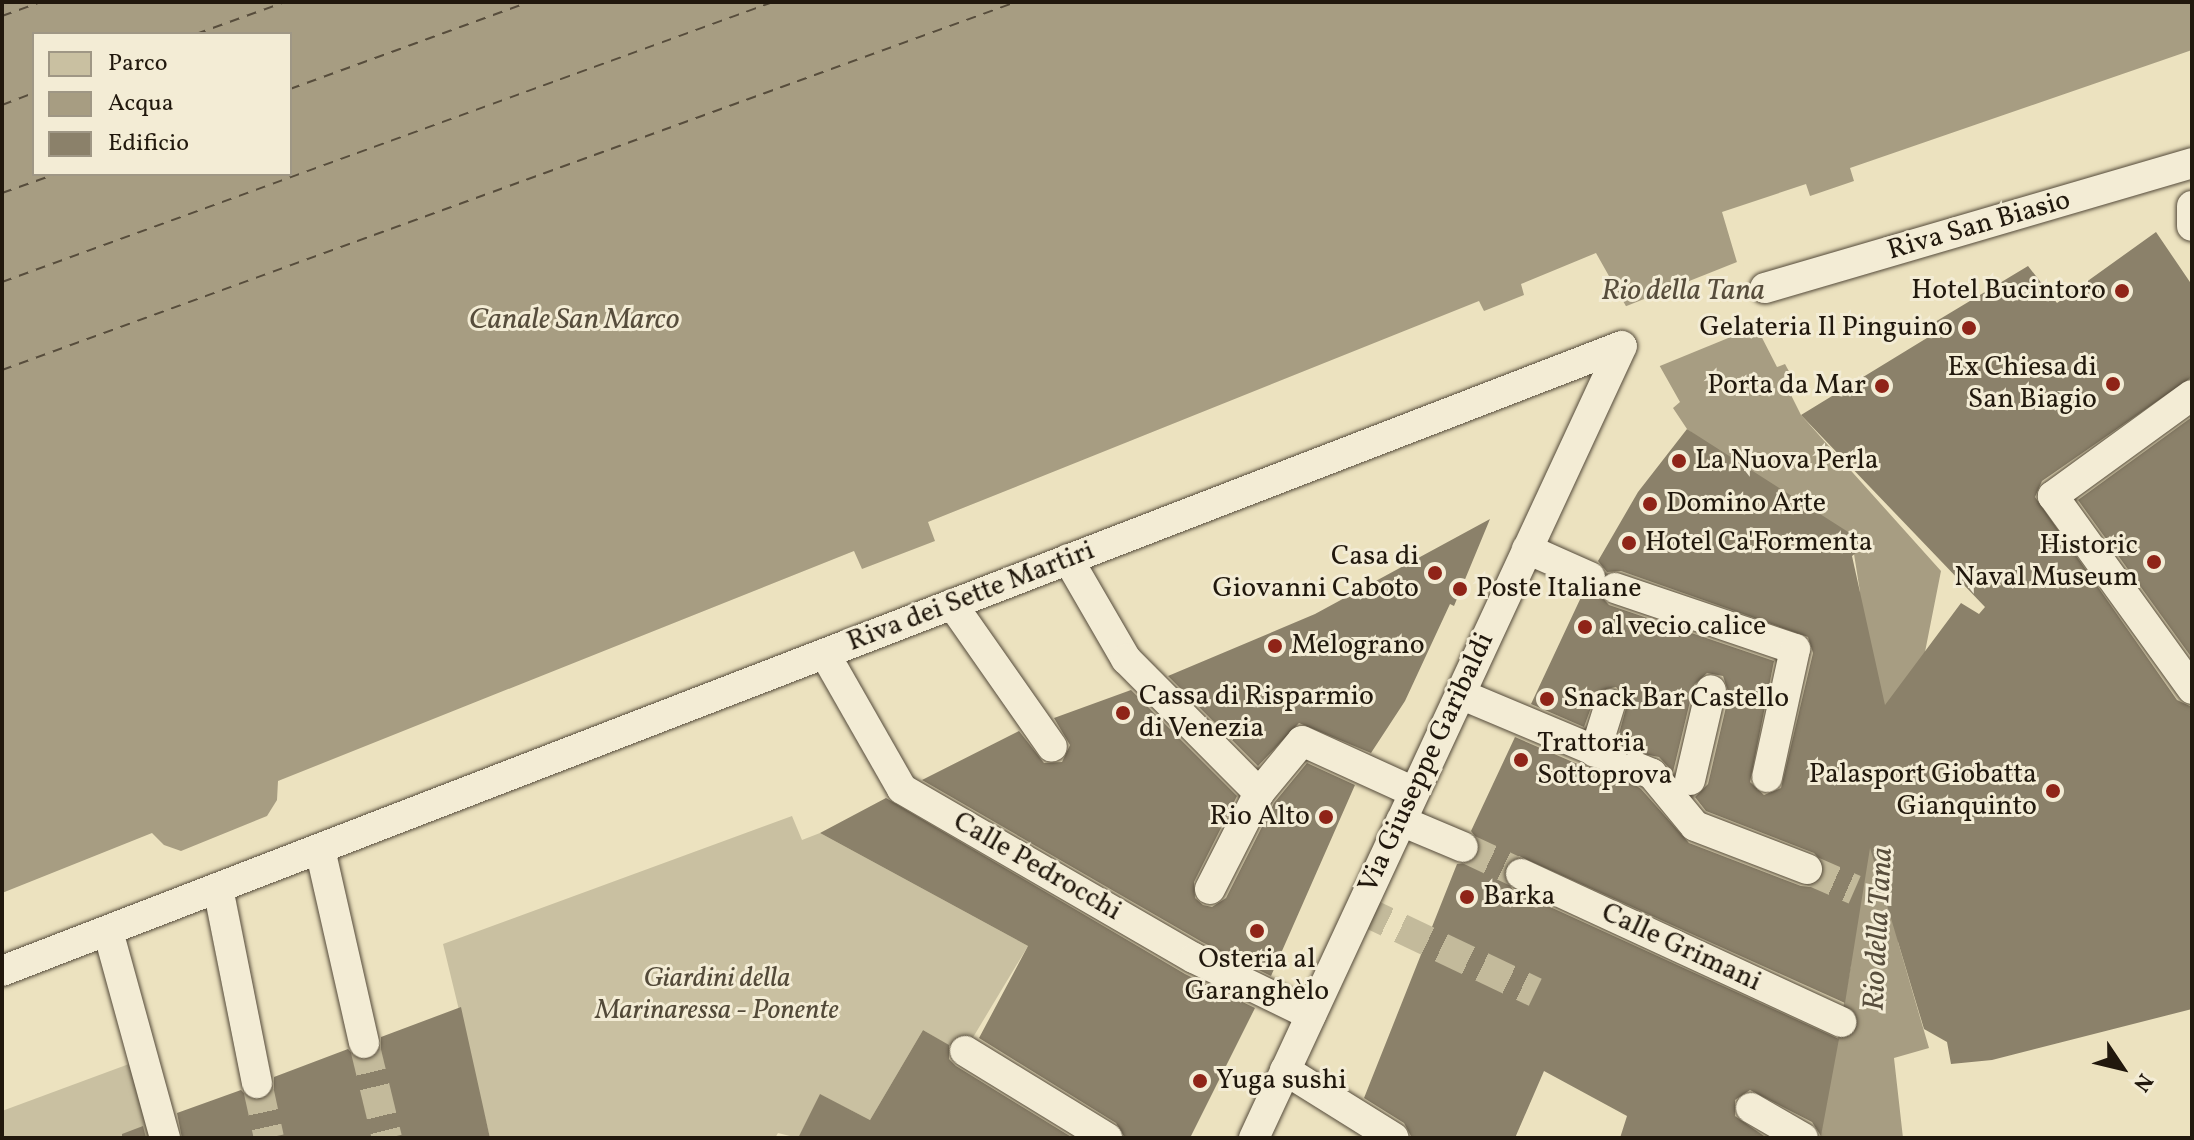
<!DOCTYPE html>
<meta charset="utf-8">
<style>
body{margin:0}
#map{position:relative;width:2194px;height:1140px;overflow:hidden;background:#ece2bf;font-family:Vollkorn,serif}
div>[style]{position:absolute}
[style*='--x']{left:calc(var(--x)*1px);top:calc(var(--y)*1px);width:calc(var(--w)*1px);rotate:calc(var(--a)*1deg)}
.green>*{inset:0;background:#c9c0a1}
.water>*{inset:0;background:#a79d82}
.pier>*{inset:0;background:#ece2bf}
.ferry>*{height:2px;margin-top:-1px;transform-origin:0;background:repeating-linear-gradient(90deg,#574d3c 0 10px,transparent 0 18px)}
.building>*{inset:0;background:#8b816a}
.pedestrian-tunnel>*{height:30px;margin-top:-15px;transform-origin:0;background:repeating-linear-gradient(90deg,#c3ba9b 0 30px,transparent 0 45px)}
.roads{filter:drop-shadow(0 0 2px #544a3a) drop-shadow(0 0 2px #544a3a)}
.pedestrian>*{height:30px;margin:-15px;padding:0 15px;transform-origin:15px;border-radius:15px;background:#f3ecd5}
.dots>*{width:22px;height:22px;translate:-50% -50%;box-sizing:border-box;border:4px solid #f3ecd5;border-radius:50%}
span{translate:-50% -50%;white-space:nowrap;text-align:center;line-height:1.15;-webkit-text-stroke:6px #f3ecd5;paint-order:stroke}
.street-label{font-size:28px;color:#21180d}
.poi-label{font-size:28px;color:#21180d}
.right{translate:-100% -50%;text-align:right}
.left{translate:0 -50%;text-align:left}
.park-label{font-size:28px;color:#534a39;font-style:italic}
.water-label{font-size:30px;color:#574d3c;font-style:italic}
.frame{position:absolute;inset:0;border:4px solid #21180d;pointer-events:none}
.legend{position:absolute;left:32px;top:32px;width:260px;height:144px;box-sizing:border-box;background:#f3ecd5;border:2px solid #9f9785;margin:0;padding:10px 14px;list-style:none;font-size:24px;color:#21180d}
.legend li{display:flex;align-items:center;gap:16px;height:40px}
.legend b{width:40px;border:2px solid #9f9785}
.north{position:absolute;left:2082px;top:1028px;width:80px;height:80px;-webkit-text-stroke:6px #f3ecd5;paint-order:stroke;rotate:125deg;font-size:22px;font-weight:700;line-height:32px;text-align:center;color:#21180d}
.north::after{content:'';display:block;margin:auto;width:28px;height:36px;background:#21180d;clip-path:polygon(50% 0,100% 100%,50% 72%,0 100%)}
</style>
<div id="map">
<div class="green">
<div style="clip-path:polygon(792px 816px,802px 840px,820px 833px,1028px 946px,963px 1054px,923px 1030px,870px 1120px,821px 1095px,798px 1138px,778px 1133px,775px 1138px,490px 1138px,443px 944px)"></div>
<div style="clip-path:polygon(129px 1064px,151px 1138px,2px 1138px,2px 1111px)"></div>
</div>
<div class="water">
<div style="clip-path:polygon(evenodd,2px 2px,2192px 2px,2192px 50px,1850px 168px,1854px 181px,1810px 196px,1806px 184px,1722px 212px,1756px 326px,1777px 367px,1785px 364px,1798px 388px,1790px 393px,1801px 415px,1941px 571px,1925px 652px,1932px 690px,1911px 914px,1898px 942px,1929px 1048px,1894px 1058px,1903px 1138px,1820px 1138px,1851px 964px,1860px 592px,1854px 554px,1687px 429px,1673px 408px,1680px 402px,1596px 253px,1521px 284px,1524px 295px,1484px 311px,1479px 301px,928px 522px,935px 541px,862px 569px,854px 551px,278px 781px,277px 800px,267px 816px,181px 851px,164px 845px,152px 833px,2px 893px,2px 2px,34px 34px,290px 34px,290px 174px,34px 174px,34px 34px)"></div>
</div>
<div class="pier">
<div style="clip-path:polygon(1742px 260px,1760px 325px,1655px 368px,1619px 309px)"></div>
</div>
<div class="ferry">
<div style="--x:2;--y:16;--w:41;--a:-19.7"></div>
<div style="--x:196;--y:34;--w:95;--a:-19.8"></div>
<div style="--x:290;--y:89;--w:254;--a:-20"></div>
<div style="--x:2;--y:105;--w:34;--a:-21"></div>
<div style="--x:2;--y:193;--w:57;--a:-19.4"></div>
<div style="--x:2;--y:282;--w:820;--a:-19.96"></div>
<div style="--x:2;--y:370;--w:1079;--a:-19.95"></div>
</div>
<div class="building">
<div style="clip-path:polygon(2156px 232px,2192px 285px,2192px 377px,2042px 481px,2035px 497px,2177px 700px,2192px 707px,2192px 1009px,1992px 1060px,1951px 1064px,1947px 1042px,1924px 1029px,1870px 848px,1845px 1003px,1519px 856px,1505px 866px,1503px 875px,1513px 890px,1839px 1039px,1821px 1136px,1812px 1122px,1750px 1090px,1735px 1100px,1735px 1116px,1767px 1138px,1620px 1138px,1627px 1116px,1544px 1071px,1515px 1138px,1412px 1138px,1404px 1123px,1364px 1098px,1457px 864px,1473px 862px,1480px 853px,1481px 844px,1471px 831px,1515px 737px,1589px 769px,1619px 774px,1641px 789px,1689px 843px,1801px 886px,1811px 887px,1823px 876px,1825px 865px,1814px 853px,1706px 811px,1695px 797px,1708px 784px,1729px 694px,1723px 676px,1707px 673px,1694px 685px,1673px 772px,1659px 757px,1628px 751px,1617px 741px,1628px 701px,1616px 687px,1597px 691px,1584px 727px,1531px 704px,1583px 593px,1598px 593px,1609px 605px,1774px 661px,1750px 782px,1764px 795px,1781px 788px,1813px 653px,1808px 637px,1621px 571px,1607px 572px,1598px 561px,1638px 492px,1687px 429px,1867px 544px,1852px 556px,1885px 705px,1961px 603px,1979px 614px,1985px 607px,1801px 415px,1940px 330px,1935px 322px,2028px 266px,2057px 303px)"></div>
<div style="clip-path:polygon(2192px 417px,2192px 658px,2078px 500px)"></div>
<div style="clip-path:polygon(1490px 519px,1454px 606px,1450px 604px,1405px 701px,1371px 753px,1299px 723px,1258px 766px,1168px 676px,1315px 614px)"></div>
<div style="clip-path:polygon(1131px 690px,1237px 796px,1194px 882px,1195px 898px,1203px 905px,1212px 907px,1226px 898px,1274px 803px,1307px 763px,1355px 785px,1271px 976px,1202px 942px,922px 780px,1019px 731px,1044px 763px,1062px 762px,1070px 745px,1054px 718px)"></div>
<div style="clip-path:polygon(886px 798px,1185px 974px,1255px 1008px,1190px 1138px,1125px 1138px,1116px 1123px,979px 1038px,1028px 946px,820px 833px)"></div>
<div style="clip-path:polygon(461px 1007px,490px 1138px,182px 1138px,177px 1113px,241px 1090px,251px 1100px,261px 1100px,274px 1089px,274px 1077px,348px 1049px,358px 1060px,369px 1060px,381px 1049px,381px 1037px)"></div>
<div style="clip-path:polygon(923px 1030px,949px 1045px,949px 1059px,956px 1066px,1073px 1138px,798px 1138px,820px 1094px,870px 1120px)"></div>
<div style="clip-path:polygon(143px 1126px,146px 1138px,122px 1138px,122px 1134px)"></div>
</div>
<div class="pedestrian-tunnel">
<div style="--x:1463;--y:847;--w:64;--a:25"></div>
<div style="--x:1807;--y:869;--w:52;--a:23.6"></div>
<div style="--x:1360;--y:909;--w:194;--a:25.4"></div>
<div style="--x:364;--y:1043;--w:98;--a:76.4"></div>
<div style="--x:257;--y:1083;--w:56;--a:77.7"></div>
</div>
<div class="roads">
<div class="pedestrian">
<div style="--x:2192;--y:206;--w:20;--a:90"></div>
<div style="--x:1765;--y:288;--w:445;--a:-16.3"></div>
<div style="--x:2192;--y:395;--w:172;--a:144"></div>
<div style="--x:2053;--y:496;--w:238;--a:54.2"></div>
<div style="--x:1527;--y:549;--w:69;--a:24"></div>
<div style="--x:1068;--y:559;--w:116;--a:59.9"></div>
<div style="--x:1126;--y:659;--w:189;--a:45.2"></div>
<div style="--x:1615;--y:588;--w:190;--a:18.7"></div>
<div style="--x:1795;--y:649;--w:131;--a:102.3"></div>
<div style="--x:952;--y:604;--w:174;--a:55"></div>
<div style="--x:825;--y:654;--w:155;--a:60.3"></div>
<div style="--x:902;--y:789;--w:337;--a:30.1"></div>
<div style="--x:1194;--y:958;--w:130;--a:26"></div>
<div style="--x:1460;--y:694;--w:165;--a:22.8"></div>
<div style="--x:1595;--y:752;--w:50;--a:-72.6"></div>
<div style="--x:1635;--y:767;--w:18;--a:22"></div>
<div style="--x:1652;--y:774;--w:67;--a:50.4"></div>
<div style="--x:1695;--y:826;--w:120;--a:21"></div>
<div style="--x:1690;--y:780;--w:92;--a:-76.9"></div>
<div style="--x:1401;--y:821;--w:67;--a:22.8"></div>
<div style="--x:320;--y:849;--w:199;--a:77.2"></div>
<div style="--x:1521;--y:874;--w:353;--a:24.8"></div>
<div style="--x:218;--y:888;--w:199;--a:78.7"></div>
<div style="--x:1210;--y:889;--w:108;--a:-63"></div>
<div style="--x:1259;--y:793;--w:67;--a:-50.4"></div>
<div style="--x:1302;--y:741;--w:123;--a:24.5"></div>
<div style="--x:108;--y:931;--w:215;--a:74.6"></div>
<div style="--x:2;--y:971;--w:1736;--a:-21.1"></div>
<div style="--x:965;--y:1051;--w:167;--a:31.5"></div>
<div style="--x:1285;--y:1070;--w:128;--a:32"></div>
<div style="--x:1751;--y:1108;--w:60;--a:30"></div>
<div style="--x:1254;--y:1138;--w:873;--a:-65.08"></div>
</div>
</div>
<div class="dots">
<div style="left:2122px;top:291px;background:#8f2418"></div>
<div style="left:1969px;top:328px;background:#8f2418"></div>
<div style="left:2113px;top:384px;background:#8f2418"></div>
<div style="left:1882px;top:386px;background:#8f2418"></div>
<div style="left:1679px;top:461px;background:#8f2418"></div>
<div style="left:1650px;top:504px;background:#8f2418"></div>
<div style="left:1629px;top:543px;background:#8f2418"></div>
<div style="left:2154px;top:562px;background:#8f2418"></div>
<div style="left:1435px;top:573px;background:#8f2418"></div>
<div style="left:1460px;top:589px;background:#8f2418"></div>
<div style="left:1585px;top:627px;background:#8f2418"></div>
<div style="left:1275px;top:646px;background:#8f2418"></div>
<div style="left:1547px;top:699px;background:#8f2418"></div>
<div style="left:1123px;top:713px;background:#8f2418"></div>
<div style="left:1521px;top:760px;background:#8f2418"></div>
<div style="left:2053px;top:791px;background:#8f2418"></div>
<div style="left:1326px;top:817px;background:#8f2418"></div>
<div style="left:1467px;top:897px;background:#8f2418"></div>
<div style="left:1257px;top:931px;background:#8f2418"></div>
<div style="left:1200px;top:1081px;background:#8f2418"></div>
</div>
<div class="street-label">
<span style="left:1979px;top:226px;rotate:-16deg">Riva San Biasio</span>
<span style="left:971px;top:597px;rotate:-21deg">Riva dei Sette Martiri</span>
<span style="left:1427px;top:763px;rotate:-65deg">Via Giuseppe Garibaldi</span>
<span style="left:1037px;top:867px;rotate:30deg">Calle Pedrocchi</span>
<span style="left:1681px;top:948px;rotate:25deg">Calle Grimani</span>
</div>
<div class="poi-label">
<span class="right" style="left:2106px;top:291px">Hotel Bucintoro</span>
<span class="right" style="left:1953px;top:328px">Gelateria Il Pinguino</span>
<span class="right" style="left:2097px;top:384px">Ex Chiesa di<br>San Biagio</span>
<span class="right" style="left:1866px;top:386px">Porta da Mar</span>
<span class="left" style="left:1695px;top:461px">La Nuova Perla</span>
<span class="left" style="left:1666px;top:504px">Domino Arte</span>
<span class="left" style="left:1645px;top:543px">Hotel Ca'Formenta</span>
<span class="right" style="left:2138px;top:562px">Historic<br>Naval Museum</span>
<span class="right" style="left:1419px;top:573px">Casa di<br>Giovanni Caboto</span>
<span class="left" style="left:1476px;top:589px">Poste Italiane</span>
<span class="left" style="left:1601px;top:627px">al vecio calice</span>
<span class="left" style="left:1291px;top:646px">Melograno</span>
<span class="left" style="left:1139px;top:713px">Cassa di Risparmio<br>di Venezia</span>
<span class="left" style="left:1563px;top:699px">Snack Bar Castello</span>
<span class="left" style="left:1537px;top:760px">Trattoria<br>Sottoprova</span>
<span class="right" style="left:2037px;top:791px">Palasport Giobatta<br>Gianquinto</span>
<span class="right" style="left:1310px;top:817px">Rio Alto</span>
<span class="left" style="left:1483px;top:897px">Barka</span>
<span style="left:1257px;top:976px">Osteria al<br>Garanghèlo</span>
<span class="left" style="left:1216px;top:1081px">Yuga sushi</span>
</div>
<div class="park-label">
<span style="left:717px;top:995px">Giardini della<br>Marinaressa - Ponente</span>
</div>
<div class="water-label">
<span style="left:1683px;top:291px">Rio della Tana</span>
<span style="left:574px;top:320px">Canale San Marco</span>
<span style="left:1879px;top:929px;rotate:-87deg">Rio della Tana</span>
</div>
<div class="frame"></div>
<ul class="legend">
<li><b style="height:22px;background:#c9c0a1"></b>Parco</li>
<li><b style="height:22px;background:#a79d82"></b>Acqua</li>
<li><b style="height:22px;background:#8b816a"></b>Edificio</li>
</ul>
<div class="north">N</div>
</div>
